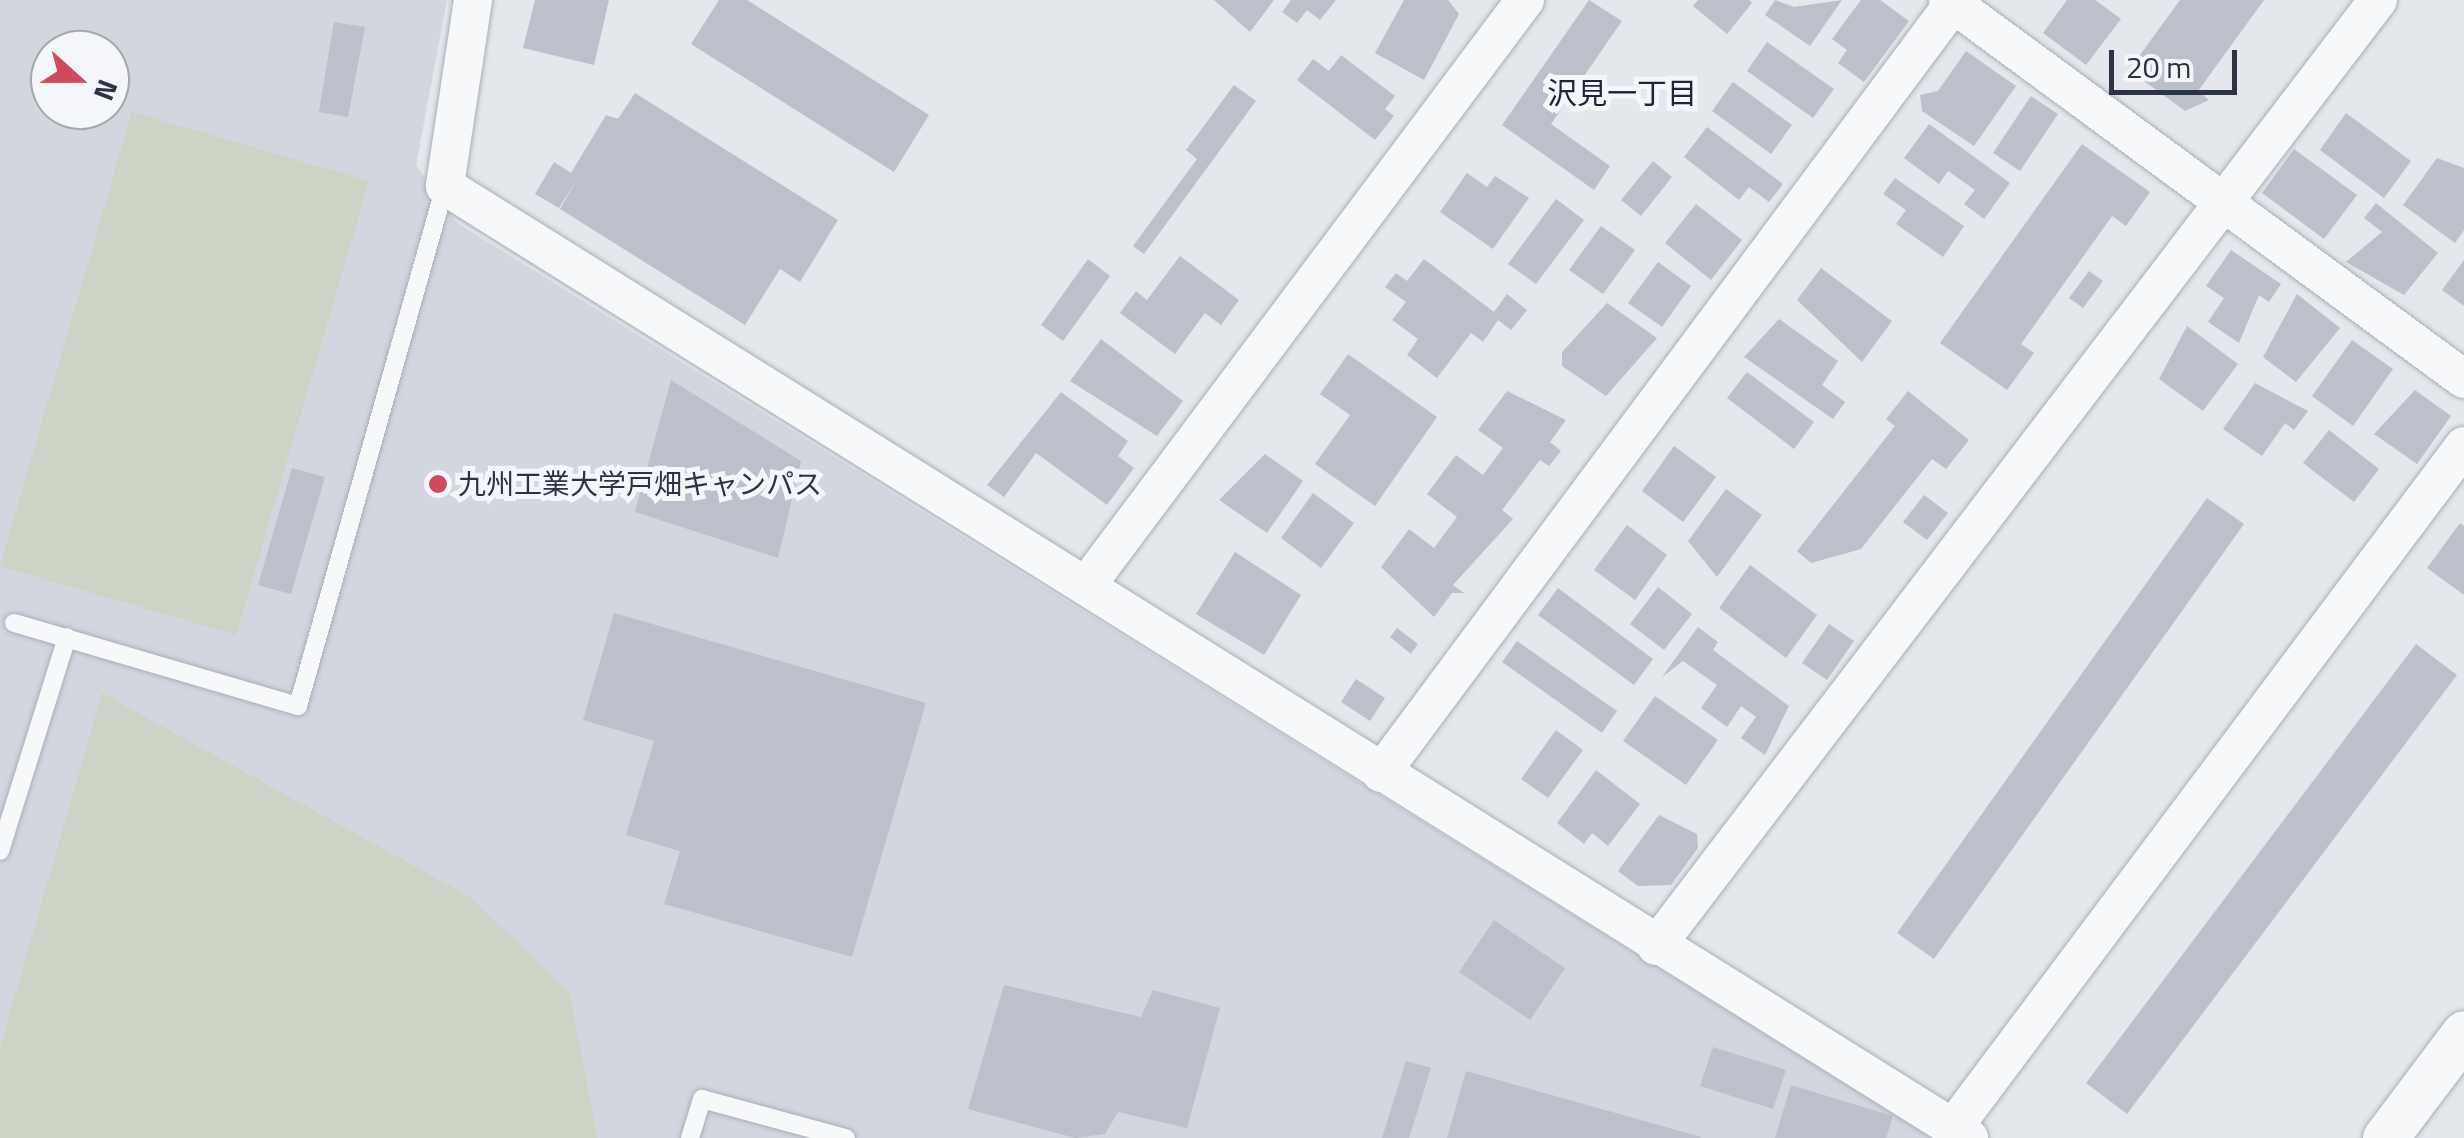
<!DOCTYPE html>
<meta charset="utf-8">
<style>
body{margin:0}
#map{position:relative;width:2464px;height:1138px;overflow:hidden;background:#e4e7ec;font-family:"Titillium Web","Noto Sans JP",sans-serif}
div>[style]{position:absolute}
[style*='--x']{left:calc(var(--x)*1px);top:calc(var(--y)*1px);width:calc(var(--w)*1px);rotate:calc(var(--a)*1deg)}
.built>*{inset:0;background:#d2d6de}
.green>*{inset:0;background:#c9d6c5}
.building>*{inset:0;background:#bbc0ca}
.roads{filter:drop-shadow(0 0 2px #a9aeb7) drop-shadow(0 0 2px #a9aeb7)}
.service>*{height:18px;margin:-9px;padding:0 9px;transform-origin:9px;border-radius:9px;background:#f7f8fa}
.minor>*{height:38px;margin:-19px;padding:0 19px;transform-origin:19px;border-radius:19px;background:#f7f8fa}
.tertiary>*{height:45px;margin:-22.5px;padding:0 22.5px;transform-origin:22.5px;border-radius:22.5px;background:#f7f8fa}
.dots>*{width:28px;height:28px;translate:-50% -50%;box-sizing:border-box;border:5px solid #f4f6f9;border-radius:50%}
span{translate:-50% -50%;white-space:nowrap;text-align:center;line-height:1.15;-webkit-text-stroke:10px #f4f6f9;paint-order:stroke}
.poi-label{font-size:28px;color:#2b3445}
.left{translate:0 -50%;text-align:left}
.neighbourhood-label{font-size:30px;color:#1d2536}
.north{position:absolute;left:30px;top:30px;width:100px;height:100px;box-sizing:border-box;background:#f4f6f9;border:2px solid #a4a8b1;border-radius:50%;rotate:111deg;font-size:28px;font-weight:700;line-height:40px;text-align:center;color:#2b3445}
.north::after{content:'';display:block;margin:auto;width:35px;height:45px;background:#d1495b;clip-path:polygon(50% 0,100% 100%,50% 72%,0 100%)}
.scale{position:absolute;left:2109px;top:50px;width:128px;height:45px;box-sizing:border-box;border:5px solid #2b3445;border-top:0;padding-left:12px;font-size:30px;line-height:35px;white-space:nowrap;color:#2b3445;-webkit-text-stroke:8px #f4f6f9;paint-order:stroke}
</style>
<div id="map">
<div class="built">
<div style="clip-path:polygon(evenodd,0 0,447px 0,416px 165px,457px 223px,1933px 1138px,0 1138px,0 0,50px 50px,110px 50px,110px 110px,50px 110px,50px 50px)"></div>
</div>
<div class="green">
<div style="clip-path:polygon(132px 112px,369px 181px,236px 635px,0 566px)"></div>
<div style="clip-path:polygon(102px 693px,472px 898px,570px 994px,597px 1138px,0 1138px,0 1048px)"></div>
</div>
<div class="building">
<div style="clip-path:polygon(535px 0,609px 0,594px 65px,523px 48px)"></div>
<div style="clip-path:polygon(719px 0,747px 0,929px 115px,894px 172px,691px 44px)"></div>
<div style="clip-path:polygon(1214px 0,1274px 0,1250px 32px)"></div>
<div style="clip-path:polygon(1291px 0,1336px 0,1320px 20px,1307px 10px,1297px 23px,1282px 12px)"></div>
<div style="clip-path:polygon(1404px 0,1448px 0,1459px 14px,1424px 80px,1375px 53px)"></div>
<div style="clip-path:polygon(1589px 0,1622px 21px,1551px 124px,1610px 166px,1594px 190px,1502px 125px)"></div>
<div style="clip-path:polygon(1698px 0,1749px 0,1752px 3px,1727px 34px,1693px 6px)"></div>
<div style="clip-path:polygon(1775px 0,1794px 7px,1842px 0,1810px 46px,1765px 15px)"></div>
<div style="clip-path:polygon(1861px 0,1880px 0,1909px 21px,1864px 82px,1838px 63px,1847px 50px,1832px 39px)"></div>
<div style="clip-path:polygon(2067px 0,2095px 0,2121px 19px,2086px 65px,2043px 33px)"></div>
<div style="clip-path:polygon(2180px 0,2264px 0,2198px 91px,2209px 100px,2185px 111px,2129px 70px)"></div>
<div style="clip-path:polygon(334px 22px,365px 27px,348px 117px,319px 112px)"></div>
<div style="clip-path:polygon(1767px 42px,1834px 89px,1813px 118px,1747px 71px)"></div>
<div style="clip-path:polygon(1966px 51px,2016px 86px,1974px 146px,1922px 111px,1920px 95px,1938px 91px)"></div>
<div style="clip-path:polygon(1341px 55px,1395px 96px,1385px 109px,1394px 116px,1375px 140px,1297px 80px,1313px 59px,1329px 71px)"></div>
<div style="clip-path:polygon(1733px 82px,1792px 125px,1771px 154px,1712px 111px)"></div>
<div style="clip-path:polygon(1234px 85px,1256px 101px,1144px 254px,1133px 246px,1197px 159px,1186px 150px)"></div>
<div style="clip-path:polygon(635px 93px,838px 220px,800px 282px,780px 269px,745px 325px,560px 209px,577px 179px,559px 208px,535px 194px,554px 162px,571px 173px,606px 115px,618px 119px)"></div>
<div style="clip-path:polygon(2031px 96px,2058px 114px,2020px 171px,1993px 153px)"></div>
<div style="clip-path:polygon(2346px 113px,2411px 161px,2384px 198px,2320px 150px)"></div>
<div style="clip-path:polygon(1929px 124px,2010px 183px,1984px 219px,1964px 204px,1975px 190px,1948px 171px,1939px 184px,1904px 158px)"></div>
<div style="clip-path:polygon(1707px 127px,1783px 184px,1769px 202px,1749px 187px,1739px 200px,1684px 157px)"></div>
<div style="clip-path:polygon(2082px 144px,2150px 192px,2126px 226px,2112px 216px,2021px 344px,2034px 353px,2007px 390px,1940px 343px)"></div>
<div style="clip-path:polygon(2294px 149px,2357px 195px,2324px 239px,2262px 193px)"></div>
<div style="clip-path:polygon(2437px 158px,2464px 168px,2464px 230px,2455px 243px,2403px 205px)"></div>
<div style="clip-path:polygon(1653px 161px,1672px 177px,1641px 216px,1621px 200px)"></div>
<div style="clip-path:polygon(1467px 173px,1487px 187px,1495px 176px,1529px 198px,1493px 249px,1440px 212px)"></div>
<div style="clip-path:polygon(1895px 178px,1964px 226px,1943px 257px,1896px 224px,1906px 210px,1883px 194px)"></div>
<div style="clip-path:polygon(1556px 199px,1584px 220px,1536px 284px,1508px 264px)"></div>
<div style="clip-path:polygon(2376px 203px,2438px 253px,2404px 295px,2346px 262px,2382px 232px,2364px 218px)"></div>
<div style="clip-path:polygon(1696px 204px,1742px 240px,1711px 280px,1665px 243px)"></div>
<div style="clip-path:polygon(1601px 226px,1635px 250px,1603px 294px,1569px 270px)"></div>
<div style="clip-path:polygon(2231px 250px,2281px 284px,2269px 302px,2259px 295px,2239px 343px,2208px 322px,2224px 298px,2206px 286px)"></div>
<div style="clip-path:polygon(1180px 256px,1239px 300px,1221px 325px,1205px 313px,1175px 354px,1120px 313px,1136px 291px,1147px 300px)"></div>
<div style="clip-path:polygon(1088px 259px,1110px 276px,1063px 341px,1041px 325px)"></div>
<div style="clip-path:polygon(1424px 259px,1494px 312px,1507px 294px,1527px 310px,1511px 330px,1498px 320px,1483px 342px,1471px 333px,1437px 378px,1407px 355px,1418px 339px,1392px 320px,1406px 302px,1385px 287px,1396px 273px,1407px 281px)"></div>
<div style="clip-path:polygon(2464px 260px,2464px 306px,2442px 290px)"></div>
<div style="clip-path:polygon(1658px 262px,1691px 286px,1662px 327px,1628px 303px)"></div>
<div style="clip-path:polygon(1821px 268px,1892px 321px,1862px 362px,1797px 300px)"></div>
<div style="clip-path:polygon(2089px 271px,2103px 281px,2083px 308px,2069px 298px)"></div>
<div style="clip-path:polygon(2297px 294px,2340px 328px,2296px 382px,2263px 357px)"></div>
<div style="clip-path:polygon(1607px 303px,1657px 338px,1606px 396px,1562px 366px,1562px 352px)"></div>
<div style="clip-path:polygon(1779px 319px,1838px 361px,1822px 385px,1845px 402px,1833px 419px,1744px 357px)"></div>
<div style="clip-path:polygon(2187px 326px,2238px 364px,2203px 411px,2159px 379px)"></div>
<div style="clip-path:polygon(1101px 339px,1183px 401px,1157px 436px,1070px 381px)"></div>
<div style="clip-path:polygon(2352px 340px,2393px 369px,2353px 426px,2312px 396px)"></div>
<div style="clip-path:polygon(1348px 354px,1437px 417px,1375px 506px,1315px 464px,1350px 415px,1320px 394px)"></div>
<div style="clip-path:polygon(1747px 372px,1814px 422px,1794px 449px,1727px 398px)"></div>
<div style="clip-path:polygon(671px 380px,801px 461px,778px 558px,635px 512px)"></div>
<div style="clip-path:polygon(2255px 383px,2308px 411px,2294px 430px,2285px 423px,2262px 456px,2223px 429px)"></div>
<div style="clip-path:polygon(2415px 390px,2451px 416px,2417px 464px,2374px 434px)"></div>
<div style="clip-path:polygon(1507px 391px,1566px 420px,1550px 442px,1561px 451px,1549px 466px,1540px 460px,1502px 510px,1513px 519px,1453px 585px,1464px 593px,1452px 593px,1434px 617px,1381px 567px,1409px 529px,1434px 548px,1457px 517px,1427px 494px,1456px 455px,1483px 475px,1503px 448px,1478px 430px)"></div>
<div style="clip-path:polygon(1908px 391px,1969px 440px,1946px 469px,1932px 459px,1861px 549px,1811px 563px,1797px 551px,1895px 426px,1886px 419px)"></div>
<div style="clip-path:polygon(1061px 392px,1128px 441px,1118px 456px,1134px 468px,1107px 505px,1036px 453px,1004px 497px,987px 485px)"></div>
<div style="clip-path:polygon(2329px 430px,2379px 469px,2354px 502px,2303px 463px)"></div>
<div style="clip-path:polygon(1674px 446px,1716px 477px,1683px 522px,1642px 491px)"></div>
<div style="clip-path:polygon(1265px 454px,1303px 481px,1267px 533px,1219px 500px)"></div>
<div style="clip-path:polygon(292px 468px,325px 477px,291px 594px,258px 585px)"></div>
<div style="clip-path:polygon(1726px 489px,1762px 515px,1717px 577px,1688px 541px)"></div>
<div style="clip-path:polygon(1313px 493px,1354px 523px,1321px 568px,1281px 538px)"></div>
<div style="clip-path:polygon(1924px 495px,1948px 513px,1927px 540px,1903px 522px)"></div>
<div style="clip-path:polygon(2207px 498px,2244px 524px,1934px 959px,1897px 933px)"></div>
<div style="clip-path:polygon(2460px 523px,2464px 526px,2464px 595px,2427px 568px)"></div>
<div style="clip-path:polygon(1627px 525px,1667px 555px,1635px 600px,1594px 570px)"></div>
<div style="clip-path:polygon(1235px 552px,1301px 595px,1264px 655px,1196px 614px)"></div>
<div style="clip-path:polygon(1750px 565px,1817px 615px,1786px 658px,1719px 608px)"></div>
<div style="clip-path:polygon(1658px 587px,1692px 614px,1664px 650px,1630px 624px)"></div>
<div style="clip-path:polygon(1558px 588px,1653px 659px,1634px 685px,1538px 615px)"></div>
<div style="clip-path:polygon(614px 613px,926px 703px,852px 957px,664px 904px,680px 851px,626px 835px,654px 741px,583px 720px)"></div>
<div style="clip-path:polygon(1829px 624px,1854px 641px,1827px 680px,1802px 663px)"></div>
<div style="clip-path:polygon(1698px 627px,1718px 642px,1713px 650px,1789px 706px,1765px 755px,1741px 738px,1756px 717px,1741px 706px,1727px 727px,1701px 708px,1717px 685px,1683px 661px,1662px 677px)"></div>
<div style="clip-path:polygon(1397px 628px,1418px 644px,1411px 654px,1390px 637px)"></div>
<div style="clip-path:polygon(1517px 641px,1617px 711px,1602px 733px,1502px 662px)"></div>
<div style="clip-path:polygon(2416px 644px,2457px 675px,2127px 1114px,2086px 1083px)"></div>
<div style="clip-path:polygon(1356px 679px,1385px 698px,1370px 721px,1341px 702px)"></div>
<div style="clip-path:polygon(1655px 696px,1718px 740px,1686px 785px,1623px 741px)"></div>
<div style="clip-path:polygon(1556px 730px,1583px 750px,1548px 798px,1521px 779px)"></div>
<div style="clip-path:polygon(1596px 770px,1640px 804px,1608px 846px,1592px 833px,1584px 844px,1557px 823px)"></div>
<div style="clip-path:polygon(1659px 815px,1697px 834px,1698px 848px,1671px 885px,1638px 886px,1618px 871px)"></div>
<div style="clip-path:polygon(1494px 920px,1565px 968px,1530px 1020px,1459px 972px)"></div>
<div style="clip-path:polygon(1004px 985px,1141px 1017px,1153px 990px,1220px 1008px,1187px 1128px,1118px 1112px,1105px 1134px,1075px 1138px,968px 1109px)"></div>
<div style="clip-path:polygon(1713px 1047px,1786px 1070px,1773px 1109px,1700px 1086px)"></div>
<div style="clip-path:polygon(1406px 1061px,1431px 1068px,1409px 1138px,1382px 1138px)"></div>
<div style="clip-path:polygon(1466px 1071px,1701px 1137px,1700px 1138px,1447px 1138px)"></div>
<div style="clip-path:polygon(1791px 1085px,1893px 1116px,1886px 1138px,1775px 1138px)"></div>
</div>
<div class="roads">
<div class="service">
<div style="--x:14;--y:623;--w:296;--a:16.3"></div>
<div style="--x:298;--y:706;--w:540;--a:-74.21"></div>
<div style="--x:0;--y:851;--w:224;--a:-72.6"></div>
<div style="--x:690;--y:1138;--w:41;--a:-72.9"></div>
<div style="--x:702;--y:1099;--w:149;--a:15.2"></div>
</div>
<div class="minor">
<div style="--x:473;--y:0;--w:188;--a:98.6"></div>
<div style="--x:445;--y:186;--w:1797;--a:31.99"></div>
<div style="--x:1948;--y:0;--w:640;--a:36.3"></div>
<div style="--x:1086;--y:586;--w:732;--a:-53.16"></div>
<div style="--x:1381;--y:773;--w:958;--a:-53.36"></div>
<div style="--x:1656;--y:946;--w:1190;--a:-52.65"></div>
<div style="--x:1953;--y:1128;--w:852;--a:-53.16"></div>
</div>
<div class="tertiary">
<div style="--x:2385;--y:1138;--w:131;--a:-53"></div>
</div>
</div>
<div class="dots">
<div style="left:438px;top:484px;background:#d1495b"></div>
</div>
<div class="poi-label">
<span class="left" style="left:458px;top:484px">九州工業大学戸畑キャンパス</span>
</div>
<div class="neighbourhood-label">
<span style="left:1622px;top:93px">沢見一丁目</span>
</div>
<div class="north">N</div>
<div class="scale">20 m</div>
</div>
